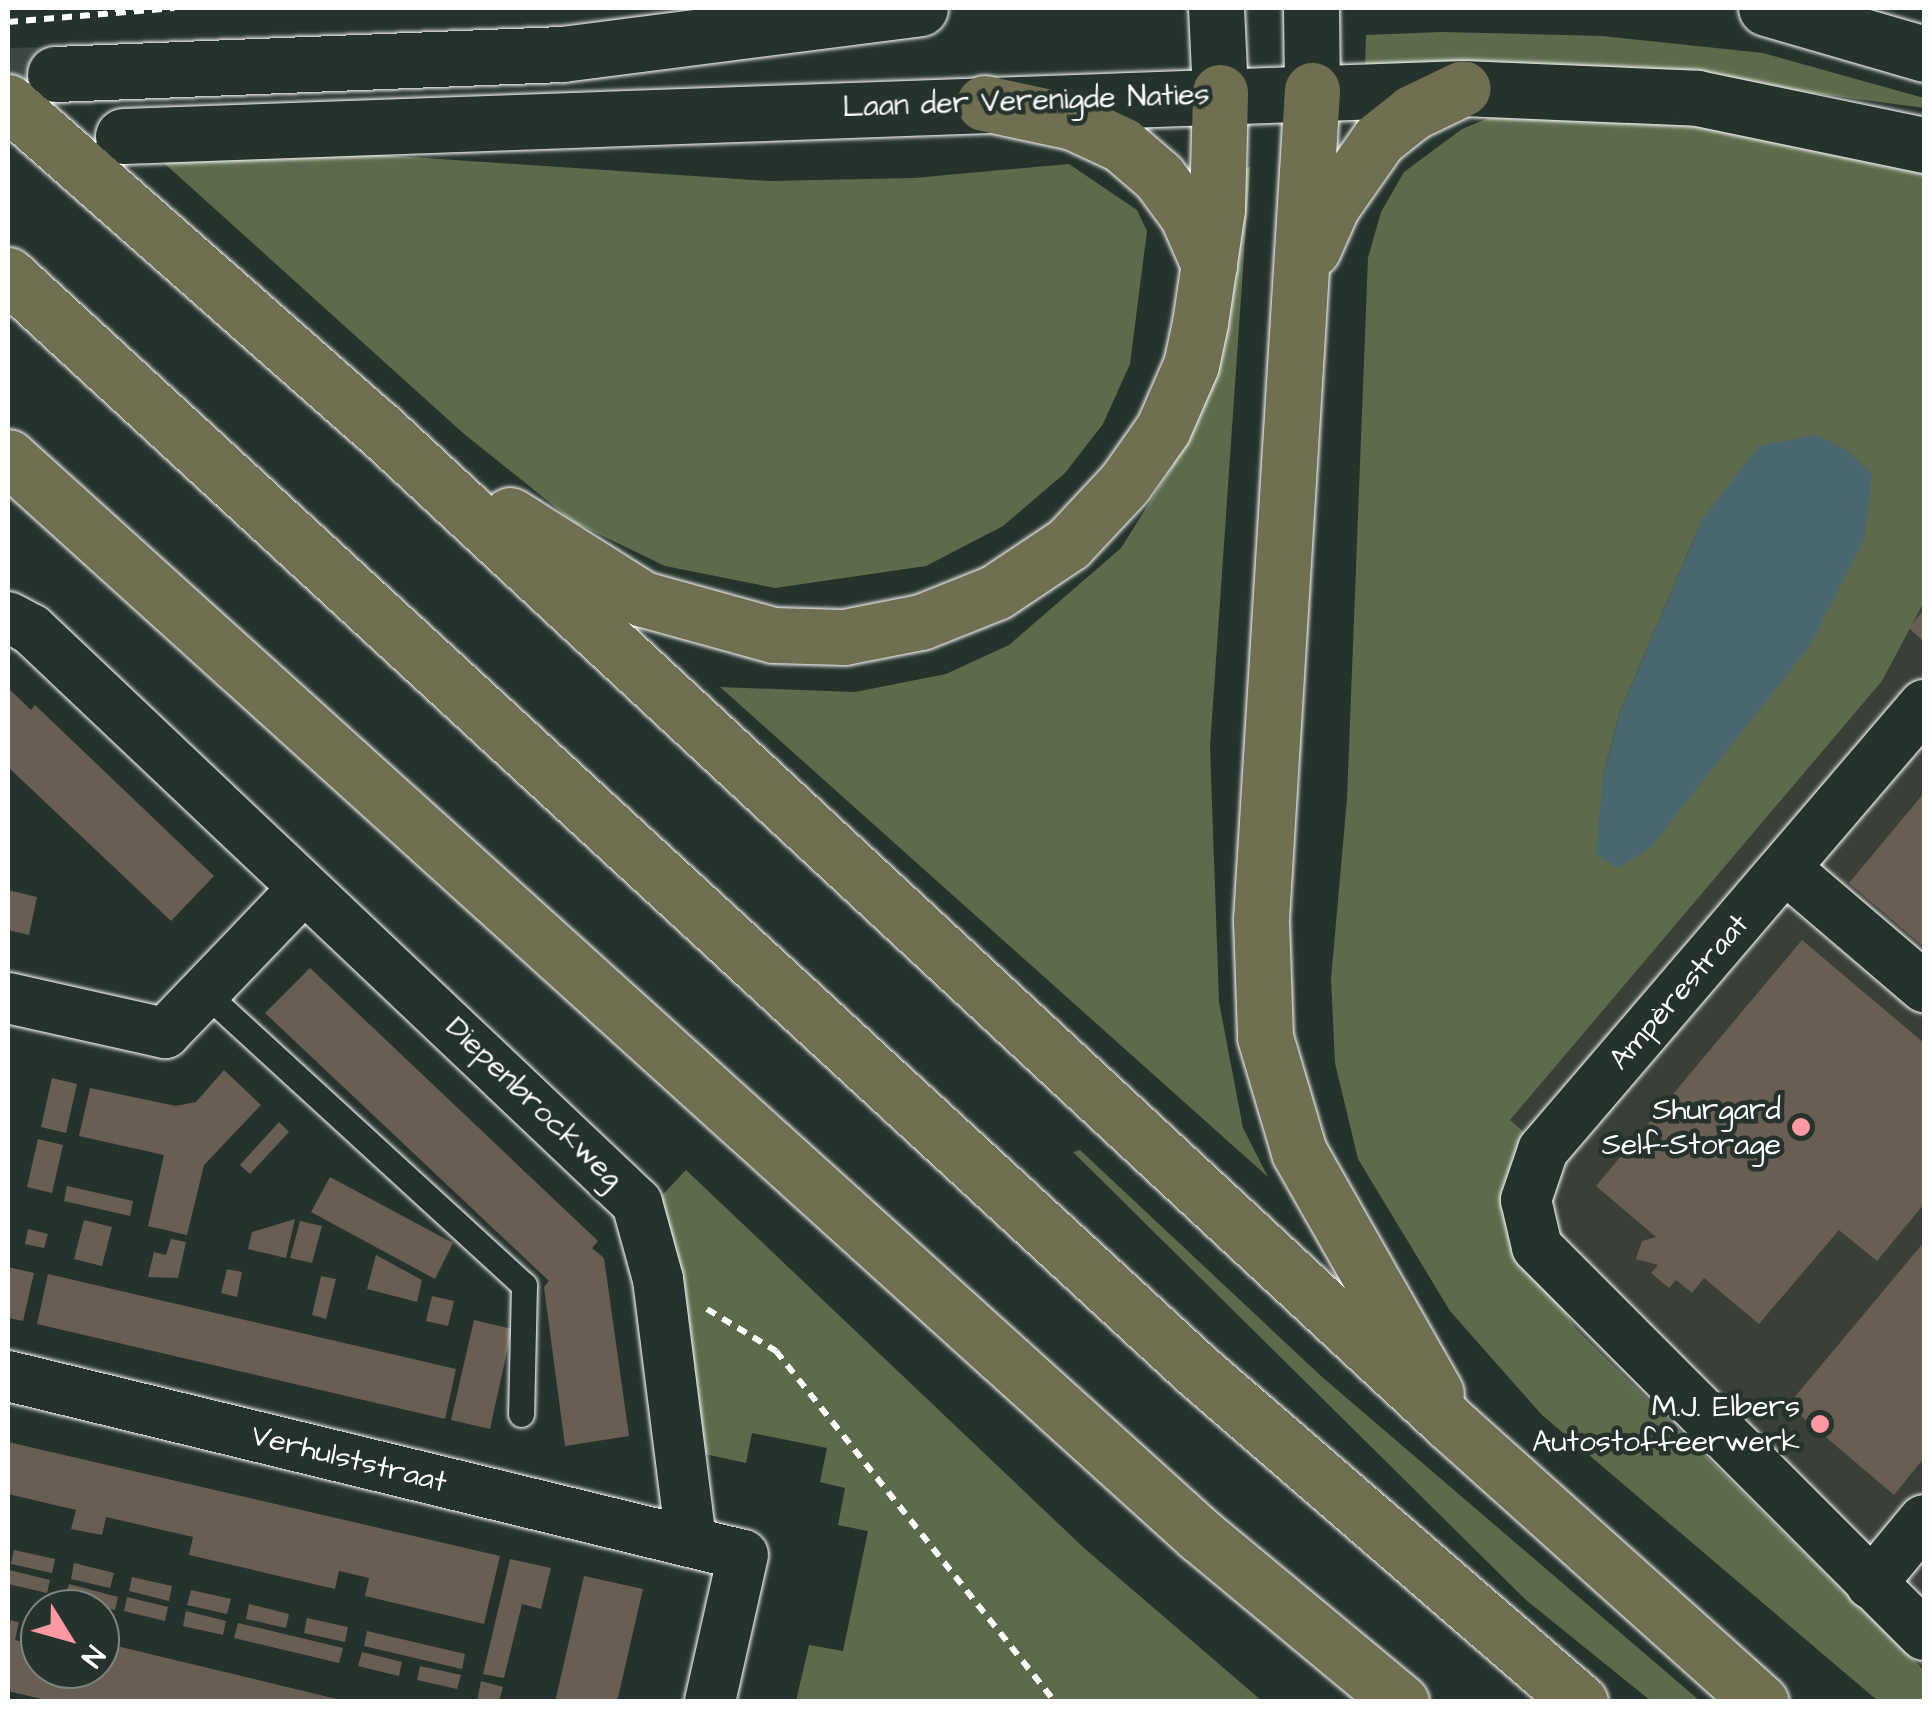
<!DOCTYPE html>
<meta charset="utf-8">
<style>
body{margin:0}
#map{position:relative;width:1932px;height:1709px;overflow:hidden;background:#26332d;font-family:"Architects Daughter",sans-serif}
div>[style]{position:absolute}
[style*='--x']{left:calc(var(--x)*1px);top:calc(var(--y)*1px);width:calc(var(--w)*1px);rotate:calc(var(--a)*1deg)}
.built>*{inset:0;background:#3a4038}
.green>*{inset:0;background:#5d6b4c}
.water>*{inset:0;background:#4a6670}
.building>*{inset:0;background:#685e53}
.secondary-tunnel>*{height:55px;margin-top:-27.5px;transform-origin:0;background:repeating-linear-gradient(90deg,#3c4742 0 55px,transparent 0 83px)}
.path>*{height:6px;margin-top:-3px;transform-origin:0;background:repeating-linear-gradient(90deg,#fff 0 10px,transparent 0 18px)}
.roads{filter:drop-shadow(0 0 2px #fff) drop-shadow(0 0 2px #fff)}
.lane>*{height:25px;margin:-12.5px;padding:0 12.5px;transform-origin:12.5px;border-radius:12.5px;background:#26332d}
.street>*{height:50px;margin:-25px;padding:0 25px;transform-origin:25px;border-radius:25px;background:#26332d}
.secondary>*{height:55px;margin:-27.5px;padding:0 27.5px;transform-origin:27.5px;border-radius:27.5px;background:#26332d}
.highway>*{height:55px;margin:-27.5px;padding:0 27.5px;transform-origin:27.5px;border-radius:27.5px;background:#716f52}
.dots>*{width:28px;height:28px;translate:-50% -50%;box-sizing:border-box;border:5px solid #26332d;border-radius:50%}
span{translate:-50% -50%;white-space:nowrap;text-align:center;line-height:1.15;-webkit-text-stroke:9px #26332d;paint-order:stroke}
.street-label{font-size:30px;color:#fff}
.poi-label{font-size:30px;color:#fff}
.right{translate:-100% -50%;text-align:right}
.frame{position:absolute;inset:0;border:10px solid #fff;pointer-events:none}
.north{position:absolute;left:20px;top:1589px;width:100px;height:100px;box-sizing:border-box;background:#26332d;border:2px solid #7d8581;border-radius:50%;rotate:127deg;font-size:28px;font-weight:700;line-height:40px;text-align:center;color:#fff}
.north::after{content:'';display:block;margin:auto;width:35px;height:45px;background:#ff9aa2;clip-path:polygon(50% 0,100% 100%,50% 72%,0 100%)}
</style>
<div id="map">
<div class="built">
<div style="clip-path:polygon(1924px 602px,1924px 1670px,1576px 1329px,1538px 1268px,1509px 1120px,1882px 681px)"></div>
</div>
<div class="green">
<div style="clip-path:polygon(1442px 32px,1602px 36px,1763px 53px,1924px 98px,1924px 108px,1664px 73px,1365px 66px,1366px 35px)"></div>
<div style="clip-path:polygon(evenodd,1499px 114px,1717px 124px,1924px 169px,1924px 602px,1882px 681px,1510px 1120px,1533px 1140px,1538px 1268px,1576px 1329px,1924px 1670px,1924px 1701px,1878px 1701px,1542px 1415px,1450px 1311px,1358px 1159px,1335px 1063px,1331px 979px,1347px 799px,1368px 258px,1381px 212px,1404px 172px,1462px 129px,1499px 114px,1702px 520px,1603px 776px,1620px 712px,1702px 520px)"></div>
<div style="clip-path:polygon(321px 151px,769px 181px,914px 178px,1069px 164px,1137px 210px,1147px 231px,1130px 364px,1103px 424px,1065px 473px,1003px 526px,926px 566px,775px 588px,665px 566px,574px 522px,463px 433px,154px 154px)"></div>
<div style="clip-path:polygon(1250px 167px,1210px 747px,1219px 1002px,1243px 1128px,1268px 1177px,720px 687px,855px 692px,946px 674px,1009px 645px,1121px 548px,1172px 467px,1202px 386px,1240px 169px)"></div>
<div style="clip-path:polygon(1080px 1150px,1321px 1376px,1700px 1701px,1651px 1701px,1526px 1600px,1073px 1152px)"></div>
<div style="clip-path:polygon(686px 1170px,1084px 1548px,1262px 1701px,796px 1701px,809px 1645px,843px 1651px,868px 1531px,838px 1525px,845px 1488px,820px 1482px,827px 1448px,752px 1433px,746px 1463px,696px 1452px,652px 1206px)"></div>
</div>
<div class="water">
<div style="clip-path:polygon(1816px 435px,1845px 449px,1872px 474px,1864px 539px,1809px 647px,1650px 848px,1618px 868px,1596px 854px,1603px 776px,1620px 712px,1702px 520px,1759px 446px)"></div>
</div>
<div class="building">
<div style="clip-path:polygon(1924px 609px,1924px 642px,1909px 628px)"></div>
<div style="clip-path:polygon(8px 688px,31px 710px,35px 705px,214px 876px,171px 921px,8px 767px)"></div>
<div style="clip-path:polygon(1924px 793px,1924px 947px,1849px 883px)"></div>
<div style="clip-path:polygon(8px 890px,37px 897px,29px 935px,8px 930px)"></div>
<div style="clip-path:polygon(1802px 940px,1924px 1043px,1924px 1204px,1877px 1261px,1839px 1230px,1759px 1324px,1704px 1278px,1692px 1293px,1676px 1280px,1669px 1288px,1651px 1273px,1658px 1265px,1636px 1259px,1642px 1241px,1656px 1237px,1596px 1186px)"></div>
<div style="clip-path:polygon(310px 968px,598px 1241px,592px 1248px,604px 1258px,629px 1436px,565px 1446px,544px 1287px,549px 1281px,265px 1013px)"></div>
<div style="clip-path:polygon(224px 1070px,261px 1105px,204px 1165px,187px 1235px,148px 1226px,164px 1155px,79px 1136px,90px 1088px,176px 1106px,196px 1102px)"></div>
<div style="clip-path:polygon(52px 1078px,77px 1084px,66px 1133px,41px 1127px)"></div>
<div style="clip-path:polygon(279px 1122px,289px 1132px,250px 1174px,240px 1165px)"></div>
<div style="clip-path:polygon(38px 1139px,63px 1145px,52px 1193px,27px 1187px)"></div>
<div style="clip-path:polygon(330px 1177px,453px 1243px,435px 1279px,311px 1212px)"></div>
<div style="clip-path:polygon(67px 1186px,133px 1201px,130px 1216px,64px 1201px)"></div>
<div style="clip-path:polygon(295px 1219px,286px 1258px,248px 1249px,252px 1232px)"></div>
<div style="clip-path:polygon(84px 1220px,112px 1227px,102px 1266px,74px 1259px)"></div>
<div style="clip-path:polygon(300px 1221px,322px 1226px,312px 1263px,290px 1258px)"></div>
<div style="clip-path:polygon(28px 1229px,48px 1234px,44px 1248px,25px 1244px)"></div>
<div style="clip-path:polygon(171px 1239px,186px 1242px,178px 1278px,148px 1277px,154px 1252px,166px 1255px)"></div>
<div style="clip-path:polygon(1924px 1242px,1924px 1458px,1894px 1495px,1788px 1405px)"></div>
<div style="clip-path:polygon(376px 1255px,422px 1280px,417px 1302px,367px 1289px)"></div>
<div style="clip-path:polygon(8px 1267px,34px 1273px,23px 1321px,8px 1318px)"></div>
<div style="clip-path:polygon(227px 1269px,242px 1272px,237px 1297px,221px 1293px)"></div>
<div style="clip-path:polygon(48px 1274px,456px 1369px,445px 1419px,37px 1324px)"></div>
<div style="clip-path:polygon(321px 1276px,336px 1279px,326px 1319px,312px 1315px)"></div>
<div style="clip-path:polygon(432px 1296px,454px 1301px,448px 1326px,426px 1321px)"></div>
<div style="clip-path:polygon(474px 1320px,512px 1329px,490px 1429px,451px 1420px)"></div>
<div style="clip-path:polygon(8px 1442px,500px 1556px,484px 1624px,365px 1596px,369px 1578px,339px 1571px,335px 1589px,189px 1555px,193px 1537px,106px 1517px,102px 1535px,71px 1529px,76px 1510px,8px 1494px)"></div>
<div style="clip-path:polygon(14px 1550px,55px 1559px,52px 1573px,11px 1564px)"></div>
<div style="clip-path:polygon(510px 1559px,551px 1568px,541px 1609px,522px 1604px,504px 1678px,483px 1674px)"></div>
<div style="clip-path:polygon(74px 1563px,114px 1573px,110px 1588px,71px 1579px)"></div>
<div style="clip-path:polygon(9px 1570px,50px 1580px,47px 1593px,8px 1584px)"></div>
<div style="clip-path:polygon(584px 1576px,643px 1589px,617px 1702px,555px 1702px)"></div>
<div style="clip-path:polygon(132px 1577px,172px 1586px,169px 1601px,129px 1591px)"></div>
<div style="clip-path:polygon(69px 1584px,118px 1597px,115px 1610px,65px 1598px)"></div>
<div style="clip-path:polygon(191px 1590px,231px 1599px,227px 1614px,187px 1605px)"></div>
<div style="clip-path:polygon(127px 1597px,168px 1607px,165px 1621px,124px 1611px)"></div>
<div style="clip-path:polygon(249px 1604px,289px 1614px,286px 1628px,246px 1619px)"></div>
<div style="clip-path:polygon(186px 1611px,226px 1621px,223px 1635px,183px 1626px)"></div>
<div style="clip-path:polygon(307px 1618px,348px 1627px,345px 1642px,304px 1633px)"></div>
<div style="clip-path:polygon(8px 1620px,19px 1622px,15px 1640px,40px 1646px,40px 1669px,100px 1669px,100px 1642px,349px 1702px,54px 1702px,8px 1691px)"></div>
<div style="clip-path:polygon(238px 1623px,343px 1648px,339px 1663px,234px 1638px)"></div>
<div style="clip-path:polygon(367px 1631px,465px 1654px,462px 1669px,364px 1646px)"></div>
<div style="clip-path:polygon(362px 1652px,402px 1662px,399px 1676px,358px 1666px)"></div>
<div style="clip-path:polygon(420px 1666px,461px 1675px,457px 1689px,417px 1680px)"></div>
<div style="clip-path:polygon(481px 1681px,503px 1687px,499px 1702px,477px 1702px)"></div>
</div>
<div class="secondary-tunnel">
<div style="--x:8;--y:75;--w:47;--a:-1.2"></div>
</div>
<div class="path">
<div style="--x:8;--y:22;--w:167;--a:-4.8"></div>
<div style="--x:707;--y:1309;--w:81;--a:31.3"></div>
<div style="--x:776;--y:1351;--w:448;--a:51.5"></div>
</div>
<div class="roads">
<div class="lane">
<div style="--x:204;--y:992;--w:434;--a:42.5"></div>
<div style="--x:524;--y:1285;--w:129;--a:91.3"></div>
</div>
<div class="street">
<div style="--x:8;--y:617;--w:26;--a:28"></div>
<div style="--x:31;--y:629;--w:835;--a:43.45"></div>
<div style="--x:637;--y:1203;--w:79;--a:74.6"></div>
<div style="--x:658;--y:1279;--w:265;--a:82.8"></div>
<div style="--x:1924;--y:705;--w:586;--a:130.57"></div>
<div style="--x:1543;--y:1150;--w:53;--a:108.8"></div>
<div style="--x:1526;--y:1200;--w:48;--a:76.8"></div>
<div style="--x:1537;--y:1247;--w:548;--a:45.07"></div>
<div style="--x:1786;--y:869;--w:182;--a:40.5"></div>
<div style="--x:8;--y:998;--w:161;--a:12.6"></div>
<div style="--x:165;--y:1033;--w:201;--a:-46.2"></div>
<div style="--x:8;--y:1376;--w:756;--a:13.69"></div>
<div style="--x:743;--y:1555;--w:151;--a:102.7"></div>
<div style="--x:1871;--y:1584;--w:83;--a:-50.4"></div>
</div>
<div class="secondary">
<div style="--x:1216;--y:8;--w:84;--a:87.3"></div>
<div style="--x:1311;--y:8;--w:82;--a:89.3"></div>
<div style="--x:1766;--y:8;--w:165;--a:16.2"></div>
<div style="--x:55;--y:74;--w:507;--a:-2.26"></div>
<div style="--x:562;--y:54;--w:361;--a:-7.3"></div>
<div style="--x:123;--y:136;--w:1341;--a:-2.05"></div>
<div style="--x:1463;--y:88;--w:234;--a:2.4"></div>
<div style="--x:1697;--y:98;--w:232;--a:11.7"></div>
</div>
<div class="highway">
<div style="--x:1312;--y:90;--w:832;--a:93.52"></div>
<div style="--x:1261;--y:920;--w:117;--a:88"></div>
<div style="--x:1265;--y:1037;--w:120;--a:73.5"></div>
<div style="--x:1299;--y:1152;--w:277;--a:60.4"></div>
<div style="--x:8;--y:102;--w:489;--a:41.4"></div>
<div style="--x:375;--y:425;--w:1472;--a:42.88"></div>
<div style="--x:1454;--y:1427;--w:412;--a:41.9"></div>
<div style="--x:984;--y:103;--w:91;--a:12.1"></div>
<div style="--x:1073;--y:122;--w:54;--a:25.1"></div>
<div style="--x:1122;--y:145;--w:49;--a:40.9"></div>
<div style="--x:1159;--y:177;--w:47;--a:53.6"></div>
<div style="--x:1187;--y:215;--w:55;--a:66.3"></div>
<div style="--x:1313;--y:249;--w:47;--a:-66.2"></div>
<div style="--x:1332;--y:206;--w:82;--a:-55"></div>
<div style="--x:1379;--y:139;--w:43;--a:-38.5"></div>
<div style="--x:1413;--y:112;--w:55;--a:-25.6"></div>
<div style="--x:8;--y:275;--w:1619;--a:42.65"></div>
<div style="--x:1199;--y:1372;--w:504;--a:40.9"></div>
<div style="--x:8;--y:457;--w:1609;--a:42.13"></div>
<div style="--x:1201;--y:1536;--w:260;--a:39.7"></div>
<div style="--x:510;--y:515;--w:157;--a:32.3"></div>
<div style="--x:643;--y:599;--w:135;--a:15.5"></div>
<div style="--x:773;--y:635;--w:71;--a:1.6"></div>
<div style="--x:844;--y:637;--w:78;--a:-11"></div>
<div style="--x:921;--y:622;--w:81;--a:-21.8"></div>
<div style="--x:996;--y:592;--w:87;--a:-33.7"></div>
<div style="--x:1068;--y:544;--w:83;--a:-46.9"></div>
<div style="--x:1125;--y:483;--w:66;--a:-54.9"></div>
<div style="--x:1163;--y:429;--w:70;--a:-66.4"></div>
<div style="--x:1191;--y:365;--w:43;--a:-77.9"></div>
<div style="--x:1200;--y:323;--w:115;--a:-81.5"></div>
<div style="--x:1217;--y:209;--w:117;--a:-88.5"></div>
</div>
</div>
<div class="dots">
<div style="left:1801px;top:1127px;background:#ff9aa2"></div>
<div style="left:1820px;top:1424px;background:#ff9aa2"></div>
</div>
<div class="street-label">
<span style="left:1026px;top:101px;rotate:-2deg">Laan der Verenigde Naties</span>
<span style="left:1679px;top:992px;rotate:-49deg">Ampèrestraat</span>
<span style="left:534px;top:1103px;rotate:44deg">Diepenbrockweg</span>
<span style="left:349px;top:1459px;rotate:14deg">Verhulststraat</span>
</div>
<div class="poi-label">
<span class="right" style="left:1781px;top:1127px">Shurgard<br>Self-Storage</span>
<span class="right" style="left:1800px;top:1424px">M.J. Elbers<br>Autostoffeerwerk</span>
</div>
<div class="frame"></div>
<div class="north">N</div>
</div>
